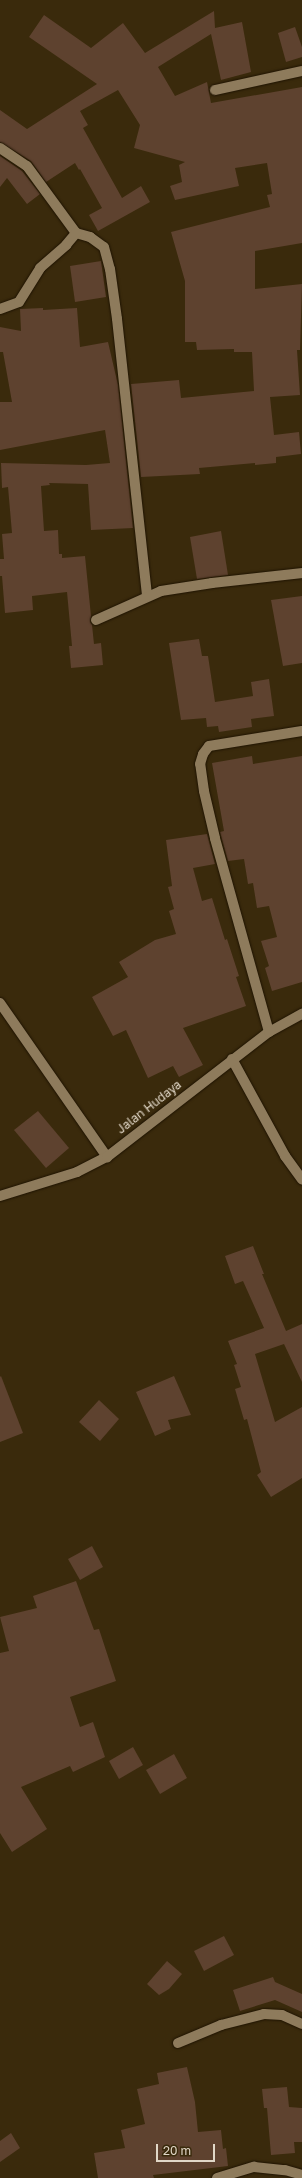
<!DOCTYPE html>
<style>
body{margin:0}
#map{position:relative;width:302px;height:2178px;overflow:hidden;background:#3a2a0c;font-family:"Golos Text",sans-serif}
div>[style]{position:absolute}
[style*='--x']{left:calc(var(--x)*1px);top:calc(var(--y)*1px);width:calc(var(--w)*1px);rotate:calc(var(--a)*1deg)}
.building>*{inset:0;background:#5e422f}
.roads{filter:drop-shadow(0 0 1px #1e1300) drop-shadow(0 0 1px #1e1300)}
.street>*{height:10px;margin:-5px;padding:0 5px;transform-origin:5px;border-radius:5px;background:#8e7b5c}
span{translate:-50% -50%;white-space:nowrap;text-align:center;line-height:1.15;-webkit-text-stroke:3px #3a2a0c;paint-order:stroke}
.street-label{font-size:12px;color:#e1d7c7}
.scale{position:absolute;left:156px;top:2144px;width:59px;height:18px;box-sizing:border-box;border:2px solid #e1d7c7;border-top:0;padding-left:5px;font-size:12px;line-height:14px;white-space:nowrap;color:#e1d7c7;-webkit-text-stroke:3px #3a2a0c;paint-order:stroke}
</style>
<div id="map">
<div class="building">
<div style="clip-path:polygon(214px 11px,215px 28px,242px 22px,251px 72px,221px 80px,211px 34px,158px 67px,175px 96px,207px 82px,211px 103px,302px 87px,302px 243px,255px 251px,255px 289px,302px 284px,300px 350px,297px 350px,300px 395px,270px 397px,274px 435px,299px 432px,301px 454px,276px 457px,276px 463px,255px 465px,255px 463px,199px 468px,200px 474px,141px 477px,131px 384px,179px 380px,181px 398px,254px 391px,252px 352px,234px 352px,234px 349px,197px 350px,196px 342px,185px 342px,185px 281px,171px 232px,270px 207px,267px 195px,272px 194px,267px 163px,235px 168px,239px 186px,175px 200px,170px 186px,182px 182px,179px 165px,185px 162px,134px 148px,140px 125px,118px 90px,80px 111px,88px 125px,83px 128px,122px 198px,141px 186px,150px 202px,98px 231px,89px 215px,102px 208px,80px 169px,79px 170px,75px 163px,46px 182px,31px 161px,0 142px,0 110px,27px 129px,97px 84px,29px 37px,44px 15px,91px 48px,123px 23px,145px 53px)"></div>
<div style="clip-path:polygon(295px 27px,302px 47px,302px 57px,286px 62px,278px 33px)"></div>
<div style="clip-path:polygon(0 156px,22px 171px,40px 194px,27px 204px,7px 178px,0 187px)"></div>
<div style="clip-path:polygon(101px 261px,106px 297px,75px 302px,70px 266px)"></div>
<div style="clip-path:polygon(43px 308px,43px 310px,77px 308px,80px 347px,108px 342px,118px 385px,133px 528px,91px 530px,88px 484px,49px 483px,50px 485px,41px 486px,44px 531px,58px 530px,59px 554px,62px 554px,62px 558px,85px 556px,91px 616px,90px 622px,92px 625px,94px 644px,101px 643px,103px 665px,71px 668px,69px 646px,72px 646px,67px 592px,32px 596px,33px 610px,5px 613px,2px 576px,0 576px,0 559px,4px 559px,2px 534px,12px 533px,8px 487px,2px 488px,1px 463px,86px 465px,110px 463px,105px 430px,0 450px,0 402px,12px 402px,3px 352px,0 352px,0 327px,21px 331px,20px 309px)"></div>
<div style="clip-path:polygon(221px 531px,228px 575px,197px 579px,190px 537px)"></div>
<div style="clip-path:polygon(302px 596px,302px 663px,283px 666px,271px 600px)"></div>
<div style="clip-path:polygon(199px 639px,202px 656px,208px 656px,215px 702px,253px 696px,251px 682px,269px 679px,274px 716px,251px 719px,252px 727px,219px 732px,218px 726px,207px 727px,206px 718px,181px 720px,169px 643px)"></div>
<div style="clip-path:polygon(252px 756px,253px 764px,302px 756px,302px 982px,272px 991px,265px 968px,269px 966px,261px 941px,277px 937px,269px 906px,257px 908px,253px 883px,248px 884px,244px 859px,228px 861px,220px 832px,224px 831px,212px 763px)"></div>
<div style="clip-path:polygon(207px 834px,215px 864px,193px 868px,202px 901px,212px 898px,225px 940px,227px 939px,239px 976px,236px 977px,246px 1006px,183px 1028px,203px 1065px,179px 1077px,173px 1066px,148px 1078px,126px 1030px,113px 1036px,92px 997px,128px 977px,119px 962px,155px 940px,176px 934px,169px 911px,174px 909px,168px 887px,172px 886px,166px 840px)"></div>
<div style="clip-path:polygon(38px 1111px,69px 1148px,46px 1168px,14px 1130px)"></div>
<div style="clip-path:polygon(253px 1246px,264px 1274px,262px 1274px,286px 1331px,302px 1324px,302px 1382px,284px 1344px,255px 1354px,275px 1422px,302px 1407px,302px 1478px,271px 1497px,257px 1475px,261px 1472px,247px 1419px,244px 1420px,235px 1389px,241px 1387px,234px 1365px,237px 1364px,228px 1341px,264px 1328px,243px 1281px,235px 1284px,225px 1256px)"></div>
<div style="clip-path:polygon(1px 1376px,23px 1433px,0 1442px,0 1377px)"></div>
<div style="clip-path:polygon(174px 1376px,191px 1415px,168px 1420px,171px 1429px,155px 1436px,136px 1392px)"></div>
<div style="clip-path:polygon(99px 1400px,119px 1419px,100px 1441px,79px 1422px)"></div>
<div style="clip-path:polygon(92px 1546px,103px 1567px,80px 1580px,68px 1559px)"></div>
<div style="clip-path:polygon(76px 1581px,94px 1630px,99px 1629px,116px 1681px,70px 1697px,80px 1727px,93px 1722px,105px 1757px,73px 1772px,70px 1766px,21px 1787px,47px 1829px,12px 1852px,0 1833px,0 1653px,9px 1651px,0 1617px,37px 1608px,33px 1596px)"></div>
<div style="clip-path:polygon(133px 1747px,143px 1765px,119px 1779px,109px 1761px)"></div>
<div style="clip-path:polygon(174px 1754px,187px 1778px,160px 1794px,146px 1770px)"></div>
<div style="clip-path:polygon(224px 1936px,234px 1955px,204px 1971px,194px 1951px)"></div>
<div style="clip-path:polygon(167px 1961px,182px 1974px,169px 1989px,159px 1995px,147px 1984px)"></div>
<div style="clip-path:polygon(273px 1977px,275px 1982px,302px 1994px,302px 2012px,275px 2000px,240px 2011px,233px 1990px)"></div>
<div style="clip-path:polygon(187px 2067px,195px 2102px,198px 2132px,221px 2130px,223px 2149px,226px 2148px,228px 2166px,153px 2175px,154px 2178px,98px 2178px,94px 2153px,125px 2148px,121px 2130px,145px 2124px,137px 2089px,159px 2084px,157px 2073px)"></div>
<div style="clip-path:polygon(287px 2087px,289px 2107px,302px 2108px,302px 2142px,294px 2142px,295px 2153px,271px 2155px,267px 2108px,264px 2108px,262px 2089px)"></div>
<div style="clip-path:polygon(11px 2133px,20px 2148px,0 2162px,0 2141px)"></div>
</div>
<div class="roads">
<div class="street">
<div style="--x:215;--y:90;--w:89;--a:-12.3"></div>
<div style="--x:0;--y:148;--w:32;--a:34"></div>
<div style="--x:27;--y:166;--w:83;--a:53.8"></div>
<div style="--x:76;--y:233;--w:15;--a:16"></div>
<div style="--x:90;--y:237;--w:17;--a:36"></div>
<div style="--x:104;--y:247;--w:23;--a:75"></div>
<div style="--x:110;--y:269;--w:50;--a:82"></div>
<div style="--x:117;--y:319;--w:279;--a:83.8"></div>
<div style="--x:0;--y:309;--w:20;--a:-20"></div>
<div style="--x:19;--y:302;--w:40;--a:-58"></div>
<div style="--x:40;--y:268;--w:35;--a:-41"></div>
<div style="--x:66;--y:245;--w:16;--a:-50"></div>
<div style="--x:96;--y:620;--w:71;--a:-24"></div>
<div style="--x:161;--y:591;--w:52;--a:-8.9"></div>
<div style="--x:212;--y:583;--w:91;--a:-6.3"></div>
<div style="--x:0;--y:1003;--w:188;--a:55.2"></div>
<div style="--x:269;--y:1032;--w:201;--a:-105.6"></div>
<div style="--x:215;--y:838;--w:48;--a:-103.2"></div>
<div style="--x:204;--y:791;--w:27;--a:-98"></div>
<div style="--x:200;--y:764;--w:10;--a:-73"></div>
<div style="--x:203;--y:754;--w:10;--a:-53"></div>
<div style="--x:209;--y:746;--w:94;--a:-9.2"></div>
<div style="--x:232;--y:1059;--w:111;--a:61.3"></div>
<div style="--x:285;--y:1156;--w:29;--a:54"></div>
<div style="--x:0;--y:1196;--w:81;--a:-17.3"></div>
<div style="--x:77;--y:1172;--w:34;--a:-27"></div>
<div style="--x:107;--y:1157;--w:205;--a:-37.7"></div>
<div style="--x:269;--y:1032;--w:38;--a:-29"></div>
<div style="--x:178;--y:2043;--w:47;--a:-22.7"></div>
<div style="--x:221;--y:2025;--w:44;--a:-14.3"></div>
<div style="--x:264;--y:2014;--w:18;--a:3"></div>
<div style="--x:282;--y:2015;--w:22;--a:24"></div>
<div style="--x:217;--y:2178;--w:39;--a:-17"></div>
<div style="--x:254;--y:2167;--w:31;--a:6"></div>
<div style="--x:285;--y:2170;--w:18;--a:16"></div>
</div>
</div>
<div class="street-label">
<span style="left:149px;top:1107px;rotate:-38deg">Jalan Hudaya</span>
</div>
<div class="scale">20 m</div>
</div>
